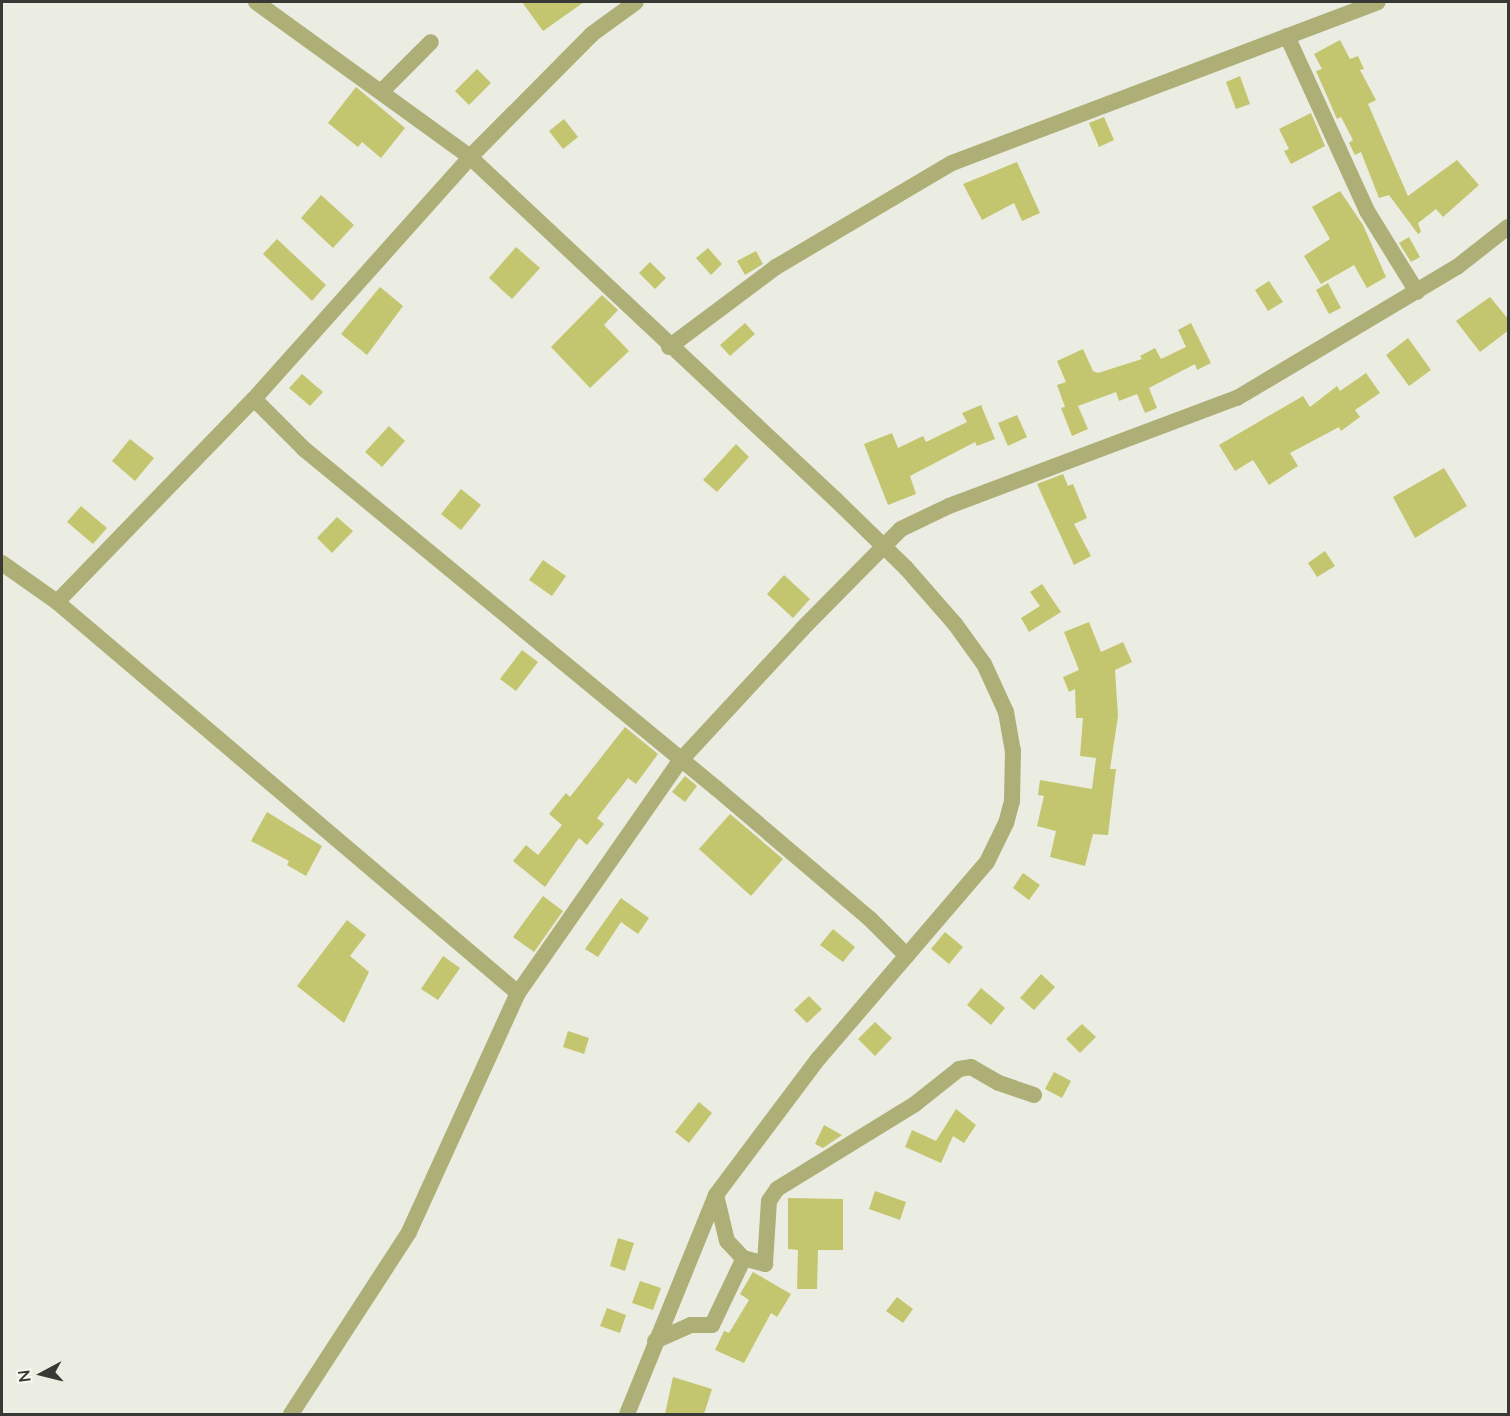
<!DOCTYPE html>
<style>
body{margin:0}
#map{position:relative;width:1510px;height:1416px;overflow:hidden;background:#ebece2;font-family:Lato,sans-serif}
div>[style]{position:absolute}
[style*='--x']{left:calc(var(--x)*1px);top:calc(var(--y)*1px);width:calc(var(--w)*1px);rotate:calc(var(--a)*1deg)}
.building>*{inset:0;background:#c4c66f}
.minor>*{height:16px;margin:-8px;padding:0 8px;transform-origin:8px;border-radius:8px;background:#adaf76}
span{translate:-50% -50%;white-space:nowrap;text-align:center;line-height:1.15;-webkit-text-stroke:5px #f9f9ef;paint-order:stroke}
.frame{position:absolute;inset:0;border:3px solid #383834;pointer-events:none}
.north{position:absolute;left:12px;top:1344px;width:60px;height:60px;-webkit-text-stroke:4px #f9f9ef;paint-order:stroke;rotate:263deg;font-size:16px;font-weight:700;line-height:24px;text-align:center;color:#383834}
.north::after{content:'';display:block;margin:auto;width:21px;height:27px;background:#383834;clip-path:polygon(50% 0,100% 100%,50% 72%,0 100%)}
</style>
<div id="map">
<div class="building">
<div style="clip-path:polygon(522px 2px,584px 2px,543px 31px)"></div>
<div style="clip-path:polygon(1340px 40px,1350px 59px,1358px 56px,1364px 69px,1360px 70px,1376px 100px,1368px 104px,1408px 196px,1457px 160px,1479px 185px,1443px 217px,1436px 209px,1418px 223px,1421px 232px,1418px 234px,1389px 195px,1379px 198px,1361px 152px,1355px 155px,1349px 143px,1353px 140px,1341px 117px,1337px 119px,1316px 71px,1322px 69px,1314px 54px)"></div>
<div style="clip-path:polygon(477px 69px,491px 83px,469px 105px,455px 91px)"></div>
<div style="clip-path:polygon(1240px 76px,1250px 104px,1236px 109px,1226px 82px)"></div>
<div style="clip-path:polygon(356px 87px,405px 128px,381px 158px,362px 142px,358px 147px,328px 123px)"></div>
<div style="clip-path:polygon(1311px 113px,1325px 146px,1291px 164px,1284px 151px,1289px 149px,1279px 129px)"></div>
<div style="clip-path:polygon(1104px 117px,1114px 140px,1099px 147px,1089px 123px)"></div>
<div style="clip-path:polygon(564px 119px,578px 137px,563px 149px,549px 131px)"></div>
<div style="clip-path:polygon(1017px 162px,1040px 213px,1022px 221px,1014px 203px,982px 220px,963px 184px)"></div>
<div style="clip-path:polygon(1340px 191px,1363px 225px,1386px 277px,1367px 288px,1354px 265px,1321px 284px,1304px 256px,1330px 239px,1312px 207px)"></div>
<div style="clip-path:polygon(321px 195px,354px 225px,333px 248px,301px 218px)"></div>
<div style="clip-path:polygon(1409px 237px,1420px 257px,1411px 262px,1399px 243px)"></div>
<div style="clip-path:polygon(277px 239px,326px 285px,312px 301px,263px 254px)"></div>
<div style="clip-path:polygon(516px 247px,540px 268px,512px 299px,489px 278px)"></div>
<div style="clip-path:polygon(708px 248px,722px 264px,711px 275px,696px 258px)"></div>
<div style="clip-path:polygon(756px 251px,763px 264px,745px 275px,737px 261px)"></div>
<div style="clip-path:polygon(650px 262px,666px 278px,655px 289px,639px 273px)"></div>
<div style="clip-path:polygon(1269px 281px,1283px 302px,1268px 311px,1255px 290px)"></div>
<div style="clip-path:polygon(1328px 283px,1341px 308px,1329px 314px,1316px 290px)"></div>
<div style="clip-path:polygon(380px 287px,403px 306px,367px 355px,341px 334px)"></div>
<div style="clip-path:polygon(602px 295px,618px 310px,604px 325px,629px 351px,590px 388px,551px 347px)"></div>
<div style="clip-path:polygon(1490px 297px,1509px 320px,1509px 330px,1480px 352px,1456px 321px)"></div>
<div style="clip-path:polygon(745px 323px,755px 334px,730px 356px,720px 345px)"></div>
<div style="clip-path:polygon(1191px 323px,1211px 363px,1197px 370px,1195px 364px,1149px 388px,1157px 408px,1145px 413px,1137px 394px,1119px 401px,1116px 392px,1078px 406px,1088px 429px,1072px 436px,1061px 408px,1065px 407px,1057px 385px,1066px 382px,1057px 361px,1083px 349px,1093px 371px,1098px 373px,1142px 359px,1140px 356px,1155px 348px,1161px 359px,1186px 347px,1178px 330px)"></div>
<div style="clip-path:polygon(1408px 338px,1431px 370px,1409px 386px,1386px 355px)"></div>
<div style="clip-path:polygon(1366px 373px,1380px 393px,1355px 410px,1360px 417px,1341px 431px,1339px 427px,1290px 453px,1298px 466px,1269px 485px,1253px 460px,1235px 471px,1219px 445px,1303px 396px,1310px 407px,1337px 386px,1340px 391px)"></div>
<div style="clip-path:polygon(302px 374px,323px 392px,310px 406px,289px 388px)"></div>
<div style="clip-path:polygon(981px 405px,995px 439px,977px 446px,975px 442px,910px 476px,916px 494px,888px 505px,864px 444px,892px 433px,898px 448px,923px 436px,926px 442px,967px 422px,962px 413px)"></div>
<div style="clip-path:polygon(1017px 415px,1027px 437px,1008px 446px,998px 423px)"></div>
<div style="clip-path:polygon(389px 426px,405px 441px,382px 467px,365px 452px)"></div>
<div style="clip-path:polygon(130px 439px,154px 458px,135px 481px,112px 461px)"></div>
<div style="clip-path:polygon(736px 444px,749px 457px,717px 492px,703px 480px)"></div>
<div style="clip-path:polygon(1444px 468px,1467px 506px,1415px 538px,1393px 497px)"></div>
<div style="clip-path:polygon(1063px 474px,1068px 486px,1073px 484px,1087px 518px,1074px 524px,1091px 556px,1074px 565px,1037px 484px)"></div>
<div style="clip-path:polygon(461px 489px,481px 505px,461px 530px,441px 514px)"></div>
<div style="clip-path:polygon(81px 506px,107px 528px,93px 544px,67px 522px)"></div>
<div style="clip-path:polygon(337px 517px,353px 531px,332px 553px,317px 538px)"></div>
<div style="clip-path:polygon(1325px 551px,1335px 566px,1317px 577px,1308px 563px)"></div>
<div style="clip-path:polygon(543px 560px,566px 576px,552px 596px,529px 580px)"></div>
<div style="clip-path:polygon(784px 575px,810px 599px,793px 618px,767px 594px)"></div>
<div style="clip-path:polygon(1042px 584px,1061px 612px,1029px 632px,1021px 618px,1040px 606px,1030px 592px)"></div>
<div style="clip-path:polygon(1089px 622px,1101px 652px,1123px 642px,1132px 662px,1115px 670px,1118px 716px,1110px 769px,1116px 769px,1108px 835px,1093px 834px,1085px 866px,1050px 857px,1056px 831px,1037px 826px,1044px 796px,1038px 795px,1040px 780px,1092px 789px,1096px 758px,1080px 756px,1083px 718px,1076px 718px,1075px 689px,1069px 692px,1063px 677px,1079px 670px,1064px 632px)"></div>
<div style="clip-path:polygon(522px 650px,538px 662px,516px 691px,500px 679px)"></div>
<div style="clip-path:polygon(625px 727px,658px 754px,636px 784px,628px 778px,597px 818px,604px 824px,587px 845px,579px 838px,545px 887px,513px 861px,526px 845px,538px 855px,562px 825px,549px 814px,566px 793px,570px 797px)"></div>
<div style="clip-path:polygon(685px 776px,697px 786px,685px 802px,672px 792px)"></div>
<div style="clip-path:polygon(267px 812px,322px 846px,306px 876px,287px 865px,289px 861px,251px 841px)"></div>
<div style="clip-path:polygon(730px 814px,783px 859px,751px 896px,699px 849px)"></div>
<div style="clip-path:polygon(1023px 873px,1040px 885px,1029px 900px,1013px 888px)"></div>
<div style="clip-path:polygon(543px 896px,563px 911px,534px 952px,513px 937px)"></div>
<div style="clip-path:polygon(621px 898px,649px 918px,638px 934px,621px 922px,598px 957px,585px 949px)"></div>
<div style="clip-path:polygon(347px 920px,366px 935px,350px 956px,369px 972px,344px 1023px,297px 986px)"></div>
<div style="clip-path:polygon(833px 929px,855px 947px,843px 962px,820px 945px)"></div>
<div style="clip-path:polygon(945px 932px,963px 947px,949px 964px,931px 949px)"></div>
<div style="clip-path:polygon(443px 956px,460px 968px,438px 1000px,421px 989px)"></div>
<div style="clip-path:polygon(1041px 974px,1055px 987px,1034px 1010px,1020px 998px)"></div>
<div style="clip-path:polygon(981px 988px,1005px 1008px,991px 1025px,967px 1005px)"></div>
<div style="clip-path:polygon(809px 996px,822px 1009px,807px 1023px,794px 1010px)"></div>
<div style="clip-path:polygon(875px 1022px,892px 1038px,875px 1056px,858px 1039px)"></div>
<div style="clip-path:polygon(1082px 1024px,1096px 1037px,1080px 1053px,1066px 1039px)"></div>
<div style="clip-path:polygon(568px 1031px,589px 1038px,584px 1054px,563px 1047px)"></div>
<div style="clip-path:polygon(1054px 1072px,1071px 1081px,1062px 1098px,1045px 1089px)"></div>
<div style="clip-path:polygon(699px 1102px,712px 1113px,689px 1143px,675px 1132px)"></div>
<div style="clip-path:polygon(956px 1109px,976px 1125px,964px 1143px,953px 1136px,941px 1163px,905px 1147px,912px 1130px,936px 1141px)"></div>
<div style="clip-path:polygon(824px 1125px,842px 1135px,823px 1148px,815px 1144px)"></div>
<div style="clip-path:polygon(875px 1191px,906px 1202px,900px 1220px,869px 1209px)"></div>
<div style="clip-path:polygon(788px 1198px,843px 1199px,843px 1250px,818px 1250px,817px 1289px,797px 1289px,798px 1250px,788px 1249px)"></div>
<div style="clip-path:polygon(618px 1238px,634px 1243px,625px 1271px,610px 1266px)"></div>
<div style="clip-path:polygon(753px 1272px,791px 1294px,777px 1317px,771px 1313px,744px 1363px,715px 1350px,724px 1331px,729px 1333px,749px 1300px,740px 1294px)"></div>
<div style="clip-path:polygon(640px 1281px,661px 1288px,653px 1310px,632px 1303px)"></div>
<div style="clip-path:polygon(897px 1297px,913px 1309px,903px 1323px,886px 1311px)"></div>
<div style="clip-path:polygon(607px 1308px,626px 1315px,620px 1333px,600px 1326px)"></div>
<div style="clip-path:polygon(673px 1377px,712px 1389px,704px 1414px,665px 1414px)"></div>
</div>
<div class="minor">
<div style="--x:256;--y:2;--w:264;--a:35.9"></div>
<div style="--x:470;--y:157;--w:500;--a:43.14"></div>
<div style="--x:835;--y:499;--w:99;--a:44.2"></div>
<div style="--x:906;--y:568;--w:74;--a:48.8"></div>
<div style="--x:955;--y:624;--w:49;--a:54.1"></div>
<div style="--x:984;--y:664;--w:53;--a:65.4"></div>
<div style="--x:1006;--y:712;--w:39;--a:80"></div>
<div style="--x:1013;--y:750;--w:51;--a:91.1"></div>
<div style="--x:1012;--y:801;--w:23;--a:105"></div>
<div style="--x:1006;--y:823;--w:43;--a:116"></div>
<div style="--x:987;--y:862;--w:260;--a:130.6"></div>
<div style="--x:818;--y:1059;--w:170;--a:126.9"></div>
<div style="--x:716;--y:1195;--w:236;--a:112.1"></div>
<div style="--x:1287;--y:36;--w:192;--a:65.4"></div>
<div style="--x:1367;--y:211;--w:95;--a:58.3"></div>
<div style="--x:382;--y:91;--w:69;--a:-45"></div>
<div style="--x:669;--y:347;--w:134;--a:-36.8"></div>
<div style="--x:776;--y:267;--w:204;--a:-30.6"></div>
<div style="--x:952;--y:163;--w:455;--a:-20.7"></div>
<div style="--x:254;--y:399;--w:71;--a:45"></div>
<div style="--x:304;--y:449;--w:534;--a:39.45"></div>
<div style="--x:716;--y:788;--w:202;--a:40.4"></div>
<div style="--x:870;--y:919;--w:52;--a:45"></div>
<div style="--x:2;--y:563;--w:67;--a:35.3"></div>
<div style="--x:57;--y:602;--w:604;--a:40.3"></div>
<div style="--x:518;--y:993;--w:283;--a:-55.1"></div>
<div style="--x:680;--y:761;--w:181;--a:-47.2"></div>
<div style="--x:803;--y:628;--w:139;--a:-45.3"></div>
<div style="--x:901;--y:529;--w:53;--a:-25.6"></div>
<div style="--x:949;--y:506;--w:308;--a:-20.6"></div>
<div style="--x:1237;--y:398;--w:256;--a:-30.8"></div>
<div style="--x:1457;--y:267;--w:65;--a:-38.1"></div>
<div style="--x:57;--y:602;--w:283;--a:-45.9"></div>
<div style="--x:254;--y:399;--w:324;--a:-48.2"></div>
<div style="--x:470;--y:157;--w:173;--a:-45.2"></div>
<div style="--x:592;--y:34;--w:54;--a:-36"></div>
<div style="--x:743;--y:1258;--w:23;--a:15"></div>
<div style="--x:765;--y:1264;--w:63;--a:-86.4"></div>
<div style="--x:769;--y:1201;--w:14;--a:-56"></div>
<div style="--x:777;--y:1189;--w:162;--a:-31.6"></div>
<div style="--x:915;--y:1104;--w:56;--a:-38.5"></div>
<div style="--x:959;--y:1069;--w:12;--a:-9"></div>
<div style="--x:971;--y:1067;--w:32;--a:30"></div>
<div style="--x:999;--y:1083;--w:37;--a:19"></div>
<div style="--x:655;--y:1341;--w:39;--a:-24"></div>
<div style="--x:691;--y:1325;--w:21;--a:0"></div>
<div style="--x:712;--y:1325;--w:70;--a:-64.5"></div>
<div style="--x:742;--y:1262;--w:4;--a:-76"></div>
<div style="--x:743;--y:1258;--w:23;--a:-133"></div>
<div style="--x:727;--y:1241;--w:47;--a:-103.4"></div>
<div style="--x:291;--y:1414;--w:217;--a:-57"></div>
<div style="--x:409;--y:1232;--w:263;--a:-65.5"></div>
</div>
<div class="frame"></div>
<div class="north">N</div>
</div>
